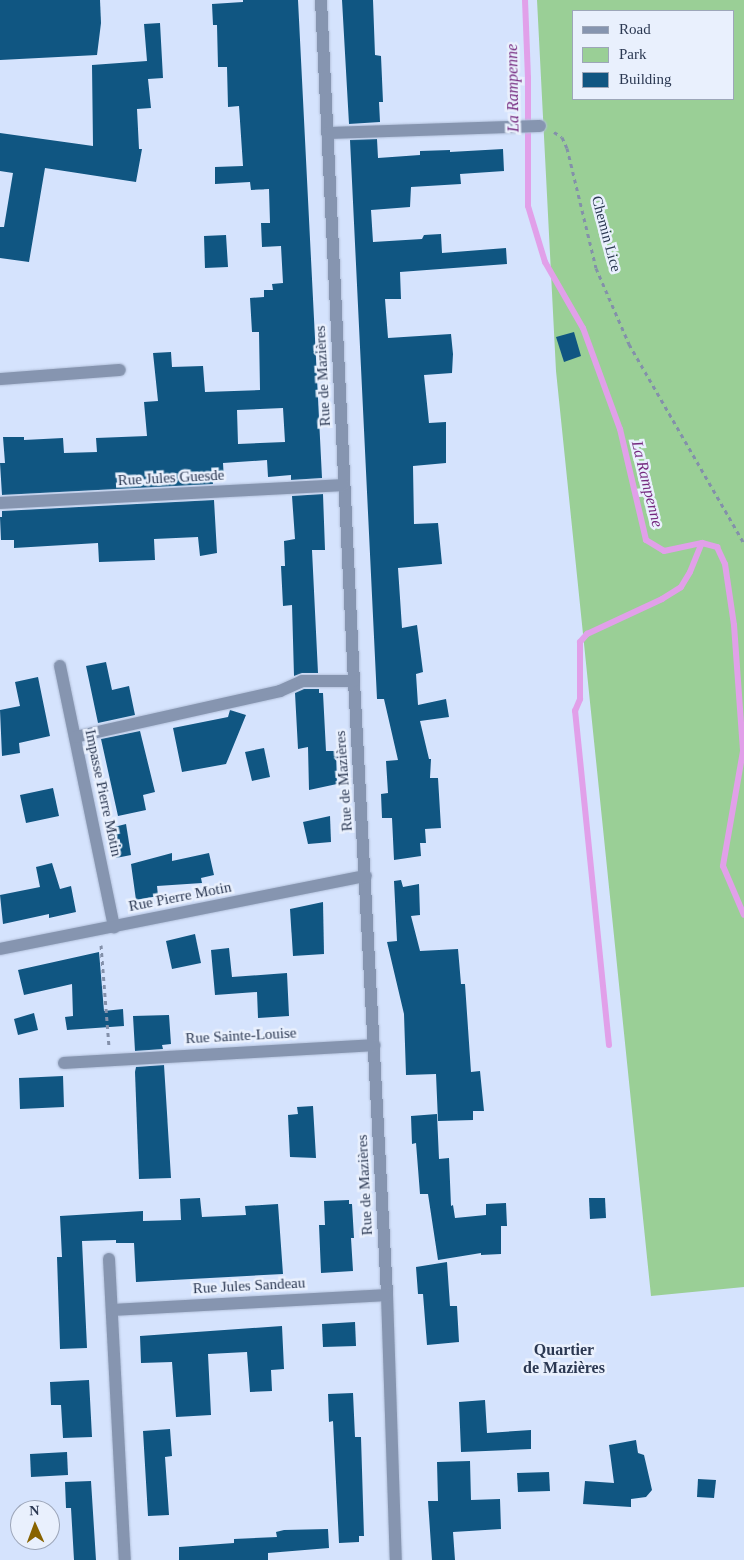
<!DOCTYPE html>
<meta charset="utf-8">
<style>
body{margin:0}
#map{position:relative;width:744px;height:1560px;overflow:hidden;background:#d5e3fd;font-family:Georgia,serif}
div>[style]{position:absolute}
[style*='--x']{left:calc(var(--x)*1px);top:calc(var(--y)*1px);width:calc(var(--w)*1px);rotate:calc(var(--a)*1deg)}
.green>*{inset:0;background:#9acf96}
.stream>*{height:6px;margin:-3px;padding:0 3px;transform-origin:3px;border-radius:3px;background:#e1a0e9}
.building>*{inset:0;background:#105682}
.path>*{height:3px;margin-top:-1.5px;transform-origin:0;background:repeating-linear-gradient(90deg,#8390aa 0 4px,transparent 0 8px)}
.roads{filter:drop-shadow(0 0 1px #b3c1db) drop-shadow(0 0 1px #b3c1db)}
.minor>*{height:12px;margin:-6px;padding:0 6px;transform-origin:6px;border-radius:6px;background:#8695b0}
span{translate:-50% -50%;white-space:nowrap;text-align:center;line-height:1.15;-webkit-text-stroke:5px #e9f0fd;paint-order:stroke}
.street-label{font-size:15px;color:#2b3852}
.water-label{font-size:16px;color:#75297f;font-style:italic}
.neighbourhood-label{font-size:16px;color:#2b3852;font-weight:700}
.legend{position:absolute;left:572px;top:10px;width:162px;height:90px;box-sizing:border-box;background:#e9f0fd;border:1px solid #9da6b9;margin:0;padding:6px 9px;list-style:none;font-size:15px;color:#2b3852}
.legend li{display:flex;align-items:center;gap:10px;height:25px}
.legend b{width:25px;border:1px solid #9da6b9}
.north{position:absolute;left:10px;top:1500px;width:50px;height:50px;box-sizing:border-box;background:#e9f0fd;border:1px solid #9da6b9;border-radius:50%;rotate:358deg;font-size:14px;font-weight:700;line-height:20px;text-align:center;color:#2b3852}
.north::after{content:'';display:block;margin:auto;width:18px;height:22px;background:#886300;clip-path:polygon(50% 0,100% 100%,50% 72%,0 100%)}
</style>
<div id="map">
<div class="green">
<div style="clip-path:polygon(evenodd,537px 0,744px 0,744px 1287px,651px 1296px,556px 371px,537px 0,573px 11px,733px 11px,733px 99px,573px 99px,573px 11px)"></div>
</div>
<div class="stream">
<div style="--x:525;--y:0;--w:78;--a:87.8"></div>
<div style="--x:528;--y:78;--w:128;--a:90"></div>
<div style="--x:528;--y:206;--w:59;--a:73.1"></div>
<div style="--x:545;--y:262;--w:76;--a:60.1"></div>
<div style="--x:583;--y:328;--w:108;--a:69.9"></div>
<div style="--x:620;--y:429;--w:114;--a:76.8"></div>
<div style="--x:646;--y:540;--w:21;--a:31"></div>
<div style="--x:664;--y:551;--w:39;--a:-12"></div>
<div style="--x:702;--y:543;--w:16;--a:15"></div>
<div style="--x:717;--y:547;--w:19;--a:65"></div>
<div style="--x:725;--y:564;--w:62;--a:81.6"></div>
<div style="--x:734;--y:625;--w:126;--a:85.9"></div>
<div style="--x:743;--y:751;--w:117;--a:99.9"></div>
<div style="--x:723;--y:866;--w:53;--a:66.8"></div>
<div style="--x:609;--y:1045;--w:336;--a:-95.8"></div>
<div style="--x:575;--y:711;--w:13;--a:-67"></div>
<div style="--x:580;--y:699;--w:57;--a:-90"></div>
<div style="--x:580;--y:642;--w:11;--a:-49"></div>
<div style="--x:587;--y:634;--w:83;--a:-25"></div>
<div style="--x:662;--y:599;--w:22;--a:-32"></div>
<div style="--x:681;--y:587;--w:17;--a:-59"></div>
<div style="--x:690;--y:572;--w:31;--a:-68"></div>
</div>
<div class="building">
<div style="clip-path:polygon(0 0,100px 0,101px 23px,97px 55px,0 60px)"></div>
<div style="clip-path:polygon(evenodd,243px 0,298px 0,322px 478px,291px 480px,291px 475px,268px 477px,267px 460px,223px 463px,224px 481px,213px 482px,213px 484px,2px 495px,0 463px,5px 463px,3px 437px,24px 437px,24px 440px,63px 438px,64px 453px,97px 452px,96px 438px,147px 436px,144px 402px,158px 401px,153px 353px,171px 352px,172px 367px,203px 366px,205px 392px,260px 390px,259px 332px,252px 332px,250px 298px,264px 297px,264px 290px,273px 290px,272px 284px,283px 283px,281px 246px,262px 247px,261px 223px,270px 223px,269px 189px,251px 190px,250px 182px,215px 184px,215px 167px,243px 166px,239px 106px,228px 107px,227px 67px,218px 67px,217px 25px,213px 25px,212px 4px,243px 2px,243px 0,283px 408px,285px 442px,238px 444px,237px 410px,283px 408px)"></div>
<div style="clip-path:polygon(342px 0,373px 0,375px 55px,381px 56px,383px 102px,379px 102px,380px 122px,349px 124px)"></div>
<div style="clip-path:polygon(160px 23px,163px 78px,148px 79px,151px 108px,137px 109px,139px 149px,142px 149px,136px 182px,45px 168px,29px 262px,0 258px,0 227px,4px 227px,13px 173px,0 171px,0 133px,93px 146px,92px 65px,147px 61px,144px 24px)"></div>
<div style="clip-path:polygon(377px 139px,378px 158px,420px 155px,420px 151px,450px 150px,450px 152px,503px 149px,504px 171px,460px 174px,461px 184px,411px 187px,410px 207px,371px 210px,373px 242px,422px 239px,424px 235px,441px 234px,442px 253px,506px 248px,507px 264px,400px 272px,401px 299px,385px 299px,388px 338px,451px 334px,453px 354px,452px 373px,424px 375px,429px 423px,446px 422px,446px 463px,413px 466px,414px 524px,438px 523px,442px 564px,398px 568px,402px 628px,417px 625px,423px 672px,416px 674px,418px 705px,446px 699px,449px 717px,420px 721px,429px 759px,431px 759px,430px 778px,438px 778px,441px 828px,425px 829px,426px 843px,420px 843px,421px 856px,394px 860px,392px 818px,382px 818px,381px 794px,388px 793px,386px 761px,398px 760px,384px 699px,377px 699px,350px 140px)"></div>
<div style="clip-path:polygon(226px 235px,228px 267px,205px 268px,204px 236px)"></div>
<div style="clip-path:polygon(574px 332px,581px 356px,564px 362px,556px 337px)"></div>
<div style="clip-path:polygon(323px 494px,325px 550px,312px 550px,318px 673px,302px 673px,294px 676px,292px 605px,283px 606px,281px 566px,285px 566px,284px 541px,295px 539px,292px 496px)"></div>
<div style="clip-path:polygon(214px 500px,217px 553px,200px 556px,198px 537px,154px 539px,155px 560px,99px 562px,98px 543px,14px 548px,14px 540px,1px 540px,0 517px,2px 517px,2px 511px)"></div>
<div style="clip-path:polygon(106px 662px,112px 690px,129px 686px,135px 715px,98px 723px,86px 666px)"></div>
<div style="clip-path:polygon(38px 677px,50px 736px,19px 743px,20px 753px,2px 756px,0 710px,20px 706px,15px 682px)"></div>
<div style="clip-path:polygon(304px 689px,319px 689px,319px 693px,323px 693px,326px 751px,336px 751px,337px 784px,309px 790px,308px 747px,298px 749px,295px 693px)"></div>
<div style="clip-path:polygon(230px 710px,246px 715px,226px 764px,182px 772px,173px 728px,228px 717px)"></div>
<div style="clip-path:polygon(140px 731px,155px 792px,143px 795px,146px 810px,118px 816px,101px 739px)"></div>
<div style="clip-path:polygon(264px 748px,270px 777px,252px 781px,245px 752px)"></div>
<div style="clip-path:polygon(53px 788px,59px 816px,26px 823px,20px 795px)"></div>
<div style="clip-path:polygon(330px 816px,331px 842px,308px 844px,303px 822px)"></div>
<div style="clip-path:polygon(126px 824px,131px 855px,116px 858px,110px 828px)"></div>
<div style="clip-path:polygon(172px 853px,172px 861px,209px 853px,214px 875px,201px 878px,202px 883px,157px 886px,158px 896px,136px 900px,131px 864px)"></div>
<div style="clip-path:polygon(52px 863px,60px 889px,71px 886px,76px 912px,49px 918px,49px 914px,3px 924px,0 895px,40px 887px,36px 867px)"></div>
<div style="clip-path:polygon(401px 880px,403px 887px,419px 884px,420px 915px,411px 916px,420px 951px,458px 949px,461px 984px,465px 984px,471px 1072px,480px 1071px,484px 1111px,473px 1111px,473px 1120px,438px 1121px,436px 1074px,406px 1075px,404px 1014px,387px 942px,397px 941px,394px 881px)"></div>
<div style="clip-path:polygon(323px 902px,324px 954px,293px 956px,290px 909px)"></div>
<div style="clip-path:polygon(195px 934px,201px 963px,172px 969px,166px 941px)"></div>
<div style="clip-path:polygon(229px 948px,232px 977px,287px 973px,289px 1016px,258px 1018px,257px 992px,215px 995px,211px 950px)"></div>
<div style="clip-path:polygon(99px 952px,104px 1011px,123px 1009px,124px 1026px,67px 1030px,65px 1017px,73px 1016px,72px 984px,24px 995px,18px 970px)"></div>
<div style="clip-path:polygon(34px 1013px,38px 1030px,18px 1035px,14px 1019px)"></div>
<div style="clip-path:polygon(169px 1015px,171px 1044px,162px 1045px,163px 1049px,135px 1051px,133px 1016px)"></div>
<div style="clip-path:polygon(164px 1065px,171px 1178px,139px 1179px,135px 1072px,136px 1067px)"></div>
<div style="clip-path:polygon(63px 1076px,64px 1107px,20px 1109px,19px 1078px)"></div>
<div style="clip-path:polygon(313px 1106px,316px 1158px,290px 1157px,288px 1115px,298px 1114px,297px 1107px)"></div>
<div style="clip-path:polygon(437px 1114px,439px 1159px,449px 1158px,451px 1206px,453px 1205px,455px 1218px,486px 1215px,486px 1204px,506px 1203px,507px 1226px,501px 1226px,501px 1254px,481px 1255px,481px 1253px,438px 1260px,428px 1194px,420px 1194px,416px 1143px,412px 1144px,411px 1116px)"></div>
<div style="clip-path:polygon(200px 1198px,202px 1217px,246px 1215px,245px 1206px,278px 1204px,283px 1274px,136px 1282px,134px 1243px,116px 1243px,116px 1240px,82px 1241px,87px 1348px,60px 1349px,57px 1257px,62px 1257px,60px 1216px,143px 1211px,143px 1221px,181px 1220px,180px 1199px)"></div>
<div style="clip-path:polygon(589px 1198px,605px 1198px,606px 1218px,590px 1219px)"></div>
<div style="clip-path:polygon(349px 1200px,349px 1204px,352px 1204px,354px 1238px,351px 1238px,353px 1271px,321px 1273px,319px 1225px,325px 1225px,324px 1201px)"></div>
<div style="clip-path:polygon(447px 1262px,450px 1306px,457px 1306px,459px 1342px,427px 1345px,423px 1294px,418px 1294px,416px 1267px)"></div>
<div style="clip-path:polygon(355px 1322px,356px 1346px,323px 1347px,322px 1324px)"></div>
<div style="clip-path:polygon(282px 1326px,284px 1369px,271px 1370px,272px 1391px,250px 1392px,247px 1352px,208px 1354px,211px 1415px,176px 1417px,172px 1362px,141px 1363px,140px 1336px)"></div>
<div style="clip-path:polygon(89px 1380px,92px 1437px,63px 1438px,61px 1405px,51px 1405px,50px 1382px)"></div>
<div style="clip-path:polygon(353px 1393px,355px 1437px,361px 1437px,364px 1536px,359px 1536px,359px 1542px,339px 1543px,333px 1421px,329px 1422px,328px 1394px)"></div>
<div style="clip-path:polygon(485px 1400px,487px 1433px,531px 1430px,531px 1449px,461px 1452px,459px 1402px)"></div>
<div style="clip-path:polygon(170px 1429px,172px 1456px,165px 1457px,169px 1515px,148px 1516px,143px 1431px)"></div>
<div style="clip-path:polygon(636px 1440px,638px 1453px,644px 1455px,650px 1481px,652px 1490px,646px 1497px,631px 1499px,631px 1507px,583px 1504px,585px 1481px,614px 1483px,609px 1445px)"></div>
<div style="clip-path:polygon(67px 1452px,68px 1475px,31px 1477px,30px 1454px)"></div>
<div style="clip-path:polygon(470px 1461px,471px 1500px,500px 1499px,501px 1529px,453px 1532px,455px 1560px,432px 1560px,428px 1501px,438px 1501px,437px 1462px)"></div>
<div style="clip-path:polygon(549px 1472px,550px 1491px,518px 1492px,517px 1473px)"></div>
<div style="clip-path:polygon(698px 1479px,716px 1480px,714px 1498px,697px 1497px)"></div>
<div style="clip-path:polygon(91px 1481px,96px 1560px,74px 1560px,71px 1508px,66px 1508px,65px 1482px)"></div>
<div style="clip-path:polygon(328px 1529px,329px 1548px,268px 1553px,268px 1560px,179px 1560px,179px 1547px,234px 1543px,234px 1539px,277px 1537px,276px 1532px,284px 1530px)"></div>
</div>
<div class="path">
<div style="--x:554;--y:132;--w:9;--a:32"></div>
<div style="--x:562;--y:137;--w:12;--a:66"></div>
<div style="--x:567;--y:148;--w:123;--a:76.4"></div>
<div style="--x:596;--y:268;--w:83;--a:66.5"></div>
<div style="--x:629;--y:344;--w:230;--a:60"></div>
<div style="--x:101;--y:945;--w:101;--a:85.5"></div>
</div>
<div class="roads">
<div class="minor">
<div style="--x:321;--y:0;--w:682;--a:87.23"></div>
<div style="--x:354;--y:681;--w:615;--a:86.92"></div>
<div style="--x:387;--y:1295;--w:265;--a:88.1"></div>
<div style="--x:327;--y:133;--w:213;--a:-1.9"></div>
<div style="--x:0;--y:379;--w:120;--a:-4.3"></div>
<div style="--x:0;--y:503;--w:344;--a:-3"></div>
<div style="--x:60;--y:666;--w:267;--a:78.3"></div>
<div style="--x:75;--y:737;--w:210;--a:-12.6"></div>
<div style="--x:280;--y:691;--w:24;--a:-24"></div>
<div style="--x:302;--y:681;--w:52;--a:0"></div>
<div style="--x:0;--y:949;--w:373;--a:-11.3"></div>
<div style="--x:64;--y:1063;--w:311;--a:-3.3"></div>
<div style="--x:109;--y:1259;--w:301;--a:87"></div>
<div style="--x:113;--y:1310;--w:274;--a:-3.1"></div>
</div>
</div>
<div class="street-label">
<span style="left:606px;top:234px;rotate:75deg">Chemin Lice</span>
<span style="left:323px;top:376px;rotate:-93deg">Rue de Mazières</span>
<span style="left:171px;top:478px;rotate:-3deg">Rue Jules Guesde</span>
<span style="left:344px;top:781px;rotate:-94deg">Rue de Mazières</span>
<span style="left:103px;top:793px;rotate:78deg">Impasse Pierre Motin</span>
<span style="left:180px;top:897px;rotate:-11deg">Rue Pierre Motin</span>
<span style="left:241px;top:1036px;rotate:-3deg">Rue Sainte-Louise</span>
<span style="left:365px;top:1185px;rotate:-93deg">Rue de Mazières</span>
<span style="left:249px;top:1286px;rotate:-3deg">Rue Jules Sandeau</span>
</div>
<div class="water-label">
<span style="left:513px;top:88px;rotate:-91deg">La Rampenne</span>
<span style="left:647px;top:484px;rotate:76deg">La Rampenne</span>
</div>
<div class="neighbourhood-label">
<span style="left:564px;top:1359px">Quartier<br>de Mazières</span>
</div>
<ul class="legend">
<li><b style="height:6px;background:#8695b0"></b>Road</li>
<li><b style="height:14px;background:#9acf96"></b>Park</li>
<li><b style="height:14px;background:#105682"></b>Building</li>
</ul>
<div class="north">N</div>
</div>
